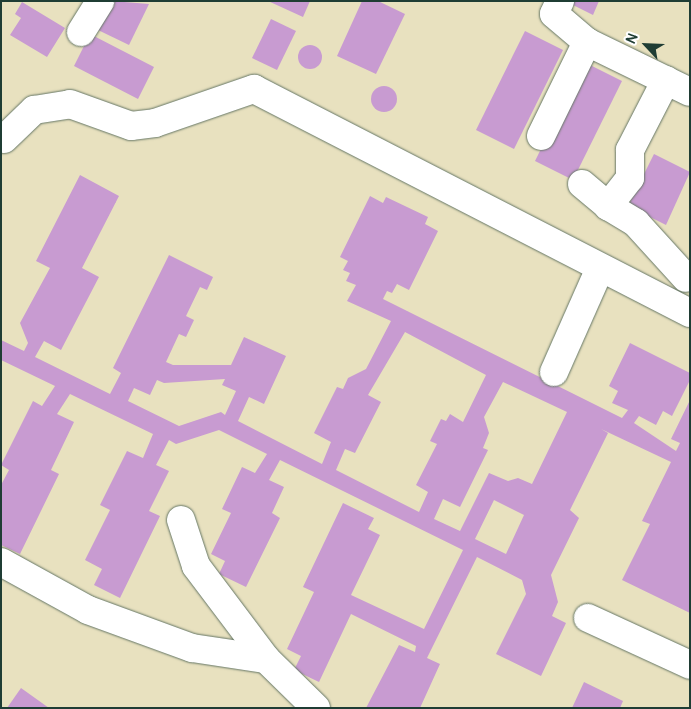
<!DOCTYPE html>
<style>
body{margin:0}
#map{position:relative;width:691px;height:709px;overflow:hidden;background:#e8e1bf;font-family:Pangolin,sans-serif}
div>[style]{position:absolute}
[style*='--x']{left:calc(var(--x)*1px);top:calc(var(--y)*1px);width:calc(var(--w)*1px);rotate:calc(var(--a)*1deg)}
.building>*{inset:0;background:#c89bd1}
.round{border-radius:50%}
.roads{filter:drop-shadow(0 0 1px #657665) drop-shadow(0 0 1px #657665)}
.minor>*{height:28px;margin:-14px;padding:0 14px;transform-origin:14px;border-radius:14px;background:#fff}
span{translate:-50% -50%;white-space:nowrap;text-align:center;line-height:1.15;-webkit-text-stroke:5px #fff;paint-order:stroke}
.frame{position:absolute;inset:0;border:2px solid #1f3d34;pointer-events:none}
.north{position:absolute;left:621px;top:20px;width:50px;height:50px;-webkit-text-stroke:4px #fff;paint-order:stroke;rotate:295deg;font-size:14px;font-weight:700;line-height:20px;text-align:center;color:#1f3d34}
.north::after{content:'';display:block;margin:auto;width:18px;height:22px;background:#1f3d34;clip-path:polygon(50% 0,100% 100%,50% 72%,0 100%)}
</style>
<div id="map">
<div class="building">
<div style="clip-path:polygon(112px 1px,149px 4px,129px 45px,98px 30px)"></div>
<div style="clip-path:polygon(268px 1px,310px 1px,303px 17px)"></div>
<div style="clip-path:polygon(362px 1px,378px 1px,405px 14px,376px 74px,337px 56px)"></div>
<div style="clip-path:polygon(572px 1px,599px 1px,593px 15px,571px 4px)"></div>
<div style="clip-path:polygon(22px 2px,65px 28px,47px 57px,10px 35px,21px 18px,15px 14px)"></div>
<div style="clip-path:polygon(271px 19px,296px 31px,277px 70px,252px 58px)"></div>
<div style="clip-path:polygon(525px 31px,563px 50px,514px 149px,476px 130px)"></div>
<div style="clip-path:polygon(90px 34px,154px 67px,138px 99px,74px 66px)"></div>
<div class="round" style="left:298px;top:45px;width:24px;height:24px"></div>
<div style="clip-path:polygon(584px 62px,622px 81px,573px 180px,535px 161px)"></div>
<div class="round" style="left:371px;top:86px;width:26px;height:26px"></div>
<div style="clip-path:polygon(654px 154px,690px 172px,666px 225px,628px 206px)"></div>
<div style="clip-path:polygon(evenodd,80px 175px,119px 196px,82px 268px,99px 277px,61px 350px,44px 341px,35px 357px,110px 394px,121px 373px,113px 368px,169px 255px,213px 277px,207px 290px,200px 287px,186px 316px,194px 320px,186px 337px,179px 334px,166px 362px,173px 365px,231px 365px,244px 337px,286px 356px,264px 404px,249px 397px,238px 421px,322px 464px,331px 442px,314px 433px,337px 387px,343px 389px,348px 378px,366px 369px,391px 321px,347px 301px,356px 285px,346px 281px,350px 273px,343px 270px,348px 261px,340px 257px,370px 196px,383px 203px,386px 197px,428px 217px,425px 224px,438px 231px,409px 290px,397px 284px,392px 293px,387px 291px,383px 299px,622px 418px,628px 410px,612px 403px,618px 391px,609px 386px,630px 343px,690px 373px,690px 380px,672px 416px,663px 411px,656px 425px,639px 416px,634px 423px,676px 451px,680px 443px,671px 439px,690px 400px,690px 613px,622px 580px,650px 524px,642px 521px,671px 462px,601px 429px,608px 433px,570px 510px,579px 518px,551px 575px,558px 602px,552px 616px,566px 623px,541px 676px,496px 654px,526px 594px,522px 580px,477px 557px,427px 658px,440px 664px,420px 708px,366px 708px,399px 645px,415px 652px,416px 646px,351px 614px,319px 682px,294px 670px,301px 656px,287px 649px,314px 592px,303px 587px,343px 503px,374px 518px,368px 529px,380px 535px,351px 595px,424px 629px,463px 550px,280px 460px,269px 480px,284px 487px,272px 513px,280px 518px,246px 587px,219px 574px,225px 561px,211px 554px,231px 513px,222px 509px,242px 467px,255px 473px,267px 454px,219px 430px,176px 444px,169px 440px,156px 465px,169px 471px,149px 511px,160px 516px,120px 598px,94px 585px,102px 569px,85px 560px,110px 510px,100px 505px,127px 451px,143px 458px,153px 434px,70px 394px,57px 414px,74px 422px,51px 470px,59px 474px,20px 554px,1px 545px,1px 485px,9px 470px,1px 465px,33px 401px,42px 406px,55px 386px,1px 360px,1px 340px,24px 351px,28px 343px,20px 323px,50px 268px,36px 261px,80px 175px,405px 332px,486px 375px,463px 422px,450px 414px,446px 421px,441px 419px,430px 441px,437px 444px,416px 485px,428px 492px,419px 512px,336px 470px,345px 449px,355px 453px,381px 402px,368px 395px,405px 332px,80px 175px,225px 379px,222px 385px,236px 391px,225px 415px,221px 412px,179px 426px,128px 401px,134px 388px,150px 395px,157px 380px,164px 383px,225px 379px,80px 175px,503px 382px,567px 412px,532px 484px,518px 478px,508px 481px,489px 473px,460px 531px,434px 519px,443px 499px,460px 507px,488px 450px,483px 448px,489px 433px,484px 417px,503px 382px,80px 175px,494px 500px,524px 515px,506px 554px,475px 539px,494px 500px)"></div>
<div style="clip-path:polygon(584px 682px,623px 701px,620px 708px,572px 708px)"></div>
<div style="clip-path:polygon(21px 688px,49px 708px,7px 708px)"></div>
</div>
<div class="roads">
<div class="minor">
<div style="--x:560;--y:1;--w:14;--a:115"></div>
<div style="--x:554;--y:14;--w:43;--a:40.3"></div>
<div style="--x:587;--y:42;--w:114;--a:25.9"></div>
<div style="--x:81;--y:32;--w:36;--a:-58"></div>
<div style="--x:666;--y:80;--w:79;--a:117.2"></div>
<div style="--x:630;--y:150;--w:28;--a:90"></div>
<div style="--x:630;--y:178;--w:36;--a:128"></div>
<div style="--x:608;--y:206;--w:33;--a:31"></div>
<div style="--x:636;--y:223;--w:74;--a:47.7"></div>
<div style="--x:541;--y:136;--w:105;--a:-63.9"></div>
<div style="--x:4;--y:139;--w:42;--a:-44"></div>
<div style="--x:34;--y:110;--w:36;--a:-9"></div>
<div style="--x:70;--y:104;--w:65;--a:19.8"></div>
<div style="--x:131;--y:126;--w:24;--a:-7"></div>
<div style="--x:155;--y:123;--w:105;--a:-19"></div>
<div style="--x:254;--y:89;--w:490;--a:27.2"></div>
<div style="--x:582;--y:184;--w:34;--a:40"></div>
<div style="--x:554;--y:372;--w:114;--a:-66.1"></div>
<div style="--x:181;--y:520;--w:48;--a:71.9"></div>
<div style="--x:196;--y:566;--w:116;--a:53"></div>
<div style="--x:266;--y:659;--w:70;--a:44.4"></div>
<div style="--x:1;--y:562;--w:99;--a:28.9"></div>
<div style="--x:88;--y:610;--w:111;--a:20.1"></div>
<div style="--x:192;--y:648;--w:75;--a:8.5"></div>
<div style="--x:588;--y:618;--w:112;--a:24.7"></div>
</div>
</div>
<div class="frame"></div>
<div class="north">N</div>
</div>
